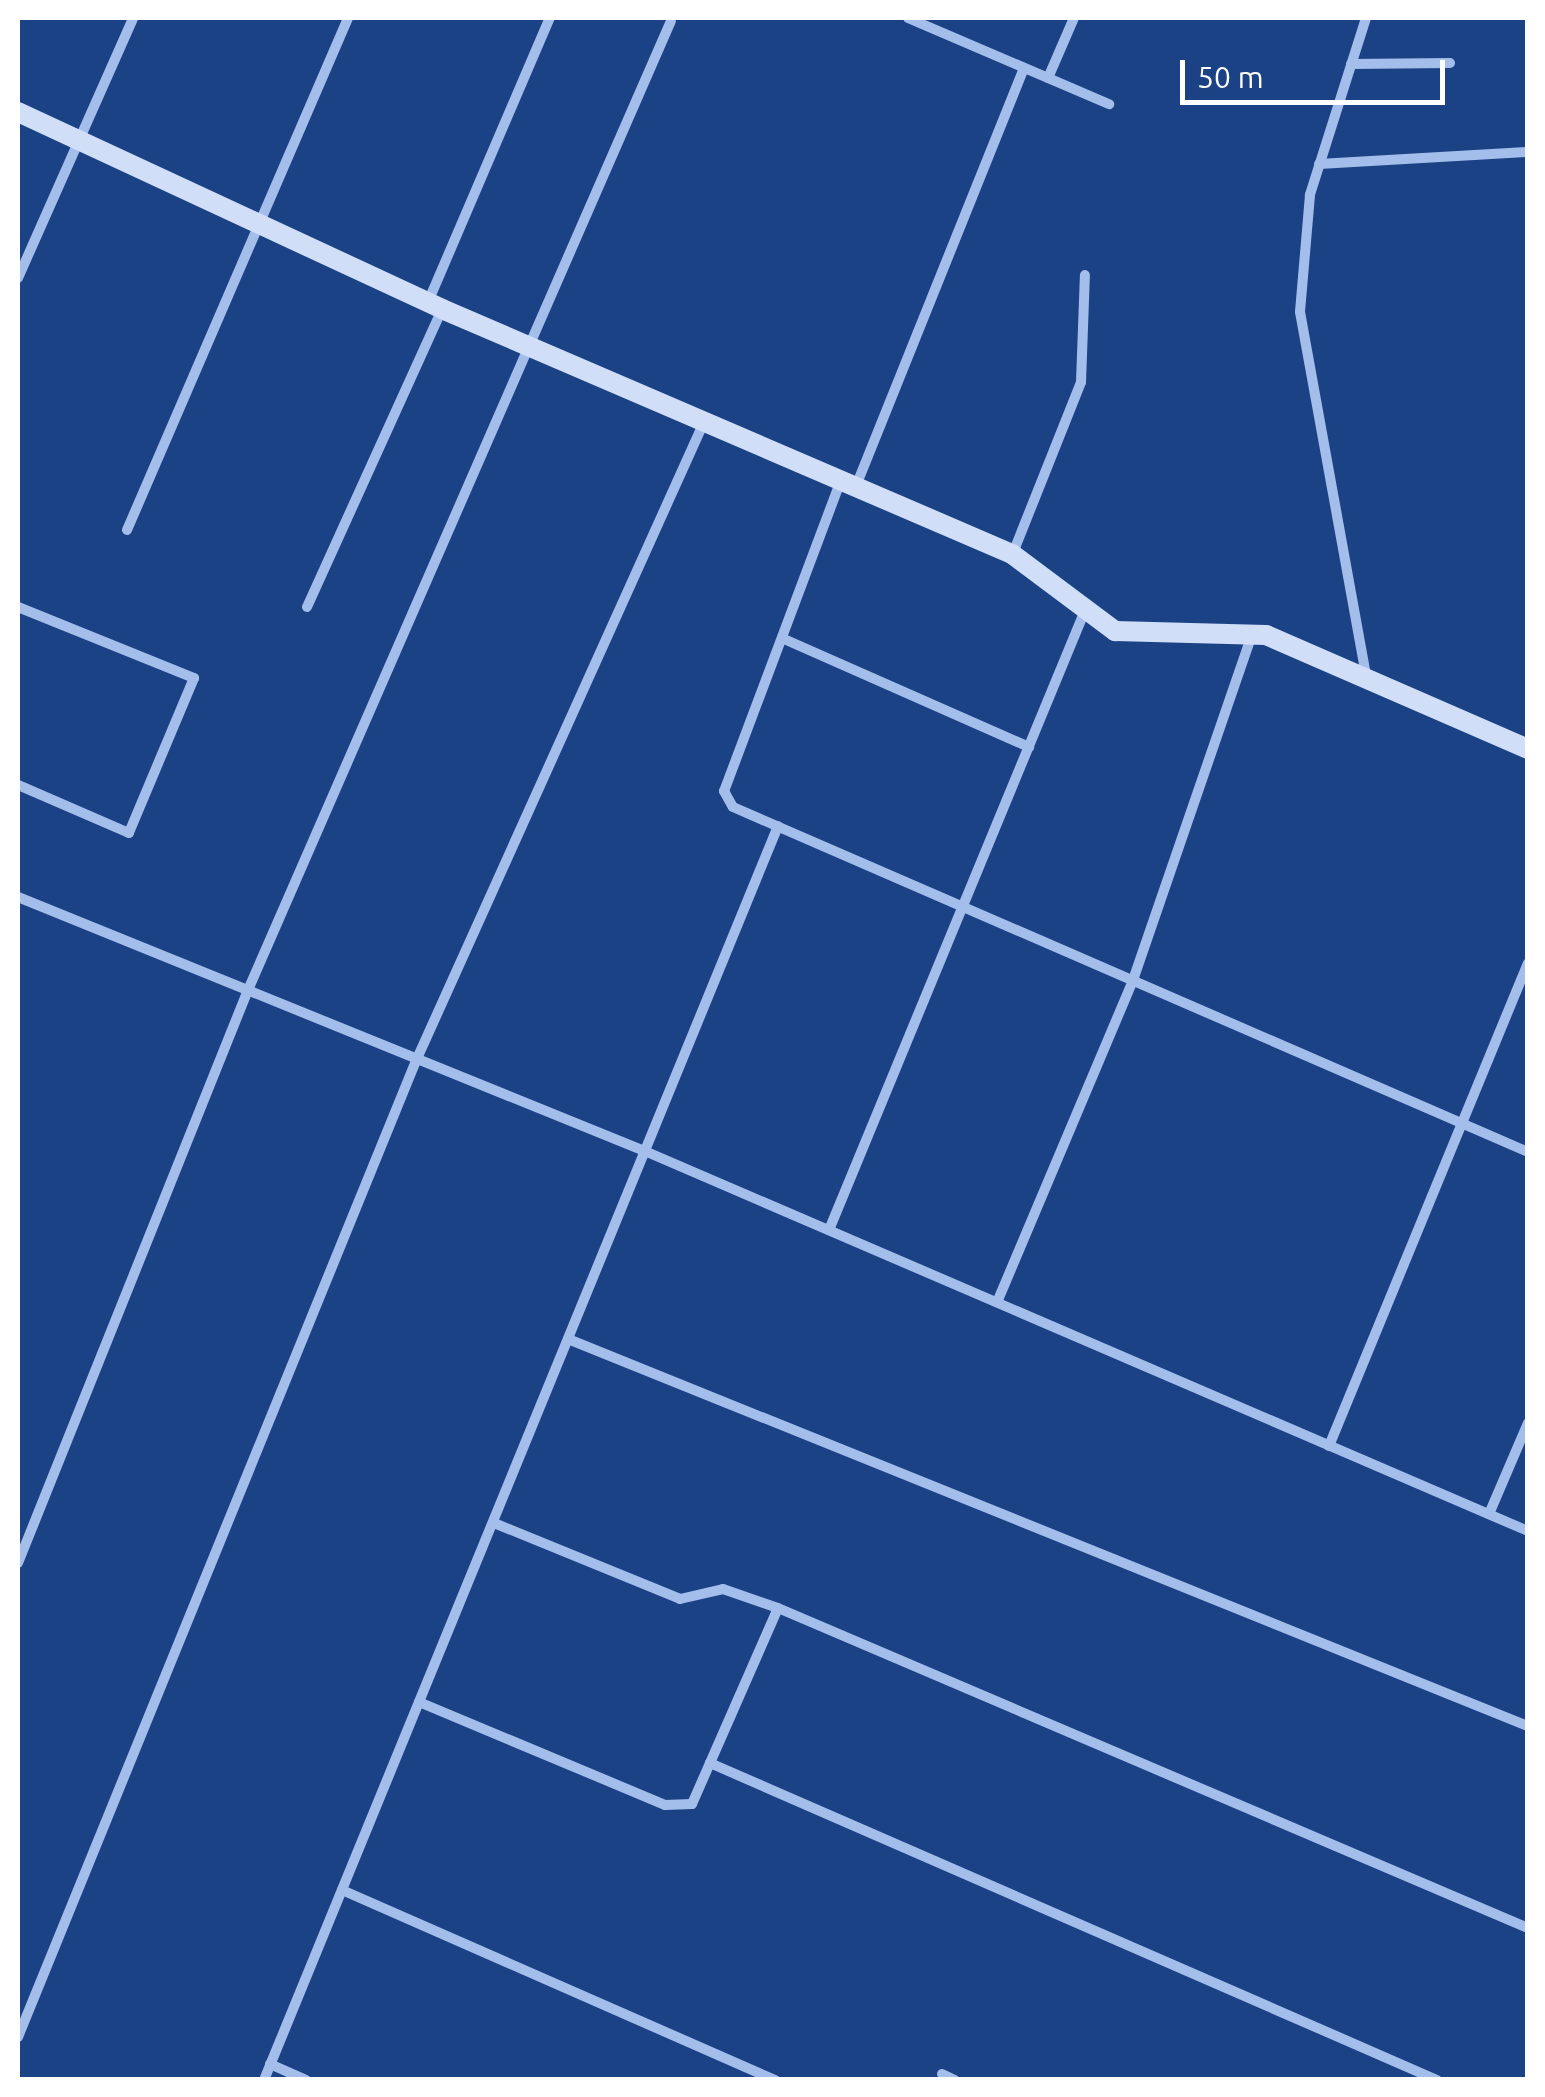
<!DOCTYPE html>
<style>
body{margin:0}
#map{position:relative;width:1545px;height:2097px;overflow:hidden;background:#1c4286;font-family:Ubuntu,sans-serif}
div>[style]{position:absolute}
[style*='--x']{left:calc(var(--x)*1px);top:calc(var(--y)*1px);width:calc(var(--w)*1px);rotate:calc(var(--a)*1deg)}
.street>*{height:10px;margin:-5px;padding:0 5px;transform-origin:5px;border-radius:5px;background:#a4beeb}
.secondary>*{height:20px;margin:-10px;padding:0 10px;transform-origin:10px;border-radius:10px;background:#d0def8}
span{translate:-50% -50%;white-space:nowrap;text-align:center;line-height:1.15;-webkit-text-stroke:8px #1c4286;paint-order:stroke}
.frame{position:absolute;inset:0;border:20px solid #fff;pointer-events:none}
.scale{position:absolute;left:1180px;top:60px;width:265px;height:45px;box-sizing:border-box;border:5px solid #fff;border-top:0;padding-left:12px;font-size:30px;line-height:35px;white-space:nowrap;color:#fff;-webkit-text-stroke:8px #1c4286;paint-order:stroke}
</style>
<div id="map">
<div class="street">
<div style="--x:908;--y:18;--w:219;--a:23.2"></div>
<div style="--x:1366;--y:18;--w:186;--a:107.6"></div>
<div style="--x:1310;--y:195;--w:117;--a:94.9"></div>
<div style="--x:1300;--y:312;--w:370;--a:79.7"></div>
<div style="--x:1351;--y:64;--w:99;--a:-0.6"></div>
<div style="--x:1048;--y:78;--w:65;--a:-66.6"></div>
<div style="--x:1319;--y:164;--w:209;--a:-3.3"></div>
<div style="--x:18;--y:278;--w:284;--a:-66.1"></div>
<div style="--x:428;--y:302;--w:309;--a:-66.8"></div>
<div style="--x:856;--y:486;--w:450;--a:-68.1"></div>
<div style="--x:838;--y:488;--w:324;--a:110.6"></div>
<div style="--x:724;--y:791;--w:18;--a:61"></div>
<div style="--x:733;--y:807;--w:867;--a:23.46"></div>
<div style="--x:127;--y:530;--w:558;--a:-66.65"></div>
<div style="--x:1013;--y:553;--w:184;--a:-68.3"></div>
<div style="--x:1081;--y:382;--w:107;--a:-87.9"></div>
<div style="--x:18;--y:607;--w:190;--a:22"></div>
<div style="--x:194;--y:678;--w:168;--a:112.8"></div>
<div style="--x:129;--y:833;--w:121;--a:-156.6"></div>
<div style="--x:307;--y:607;--w:327;--a:-65.6"></div>
<div style="--x:784;--y:639;--w:268;--a:23.8"></div>
<div style="--x:18;--y:897;--w:679;--a:22.07"></div>
<div style="--x:647;--y:1152;--w:959;--a:23.28"></div>
<div style="--x:829;--y:1230;--w:673;--a:-67.55"></div>
<div style="--x:998;--y:1300;--w:344;--a:-67.1"></div>
<div style="--x:1132;--y:983;--w:368;--a:-71"></div>
<div style="--x:568;--y:1339;--w:1035;--a:21.96"></div>
<div style="--x:1329;--y:1446;--w:522;--a:-67.61"></div>
<div style="--x:1489;--y:1514;--w:99;--a:-66.8"></div>
<div style="--x:494;--y:1523;--w:201;--a:22.2"></div>
<div style="--x:680;--y:1599;--w:44;--a:-13.1"></div>
<div style="--x:723;--y:1589;--w:58;--a:19.1"></div>
<div style="--x:778;--y:1608;--w:815;--a:23.11"></div>
<div style="--x:18;--y:1563;--w:617;--a:-68.13"></div>
<div style="--x:248;--y:990;--w:1057;--a:-66.42"></div>
<div style="--x:419;--y:1702;--w:267;--a:22.7"></div>
<div style="--x:665;--y:1805;--w:27;--a:-2"></div>
<div style="--x:692;--y:1804;--w:45;--a:-66.3"></div>
<div style="--x:710;--y:1763;--w:793;--a:23.56"></div>
<div style="--x:710;--y:1763;--w:169;--a:-66.3"></div>
<div style="--x:342;--y:1890;--w:473;--a:23.7"></div>
<div style="--x:18;--y:2037;--w:1052;--a:-67.82"></div>
<div style="--x:415;--y:1063;--w:703;--a:-65.73"></div>
<div style="--x:270;--y:2064;--w:39;--a:24"></div>
<div style="--x:942;--y:2074;--w:14;--a:25"></div>
<div style="--x:264;--y:2080;--w:1355;--a:-67.71"></div>
</div>
<div class="secondary">
<div style="--x:18;--y:112;--w:468;--a:24.9"></div>
<div style="--x:442;--y:309;--w:620;--a:23.26"></div>
<div style="--x:1012;--y:554;--w:129;--a:36.8"></div>
<div style="--x:1115;--y:631;--w:151;--a:1.5"></div>
<div style="--x:1266;--y:635;--w:286;--a:23.5"></div>
</div>
<div class="frame"></div>
<div class="scale">50 m</div>
</div>
